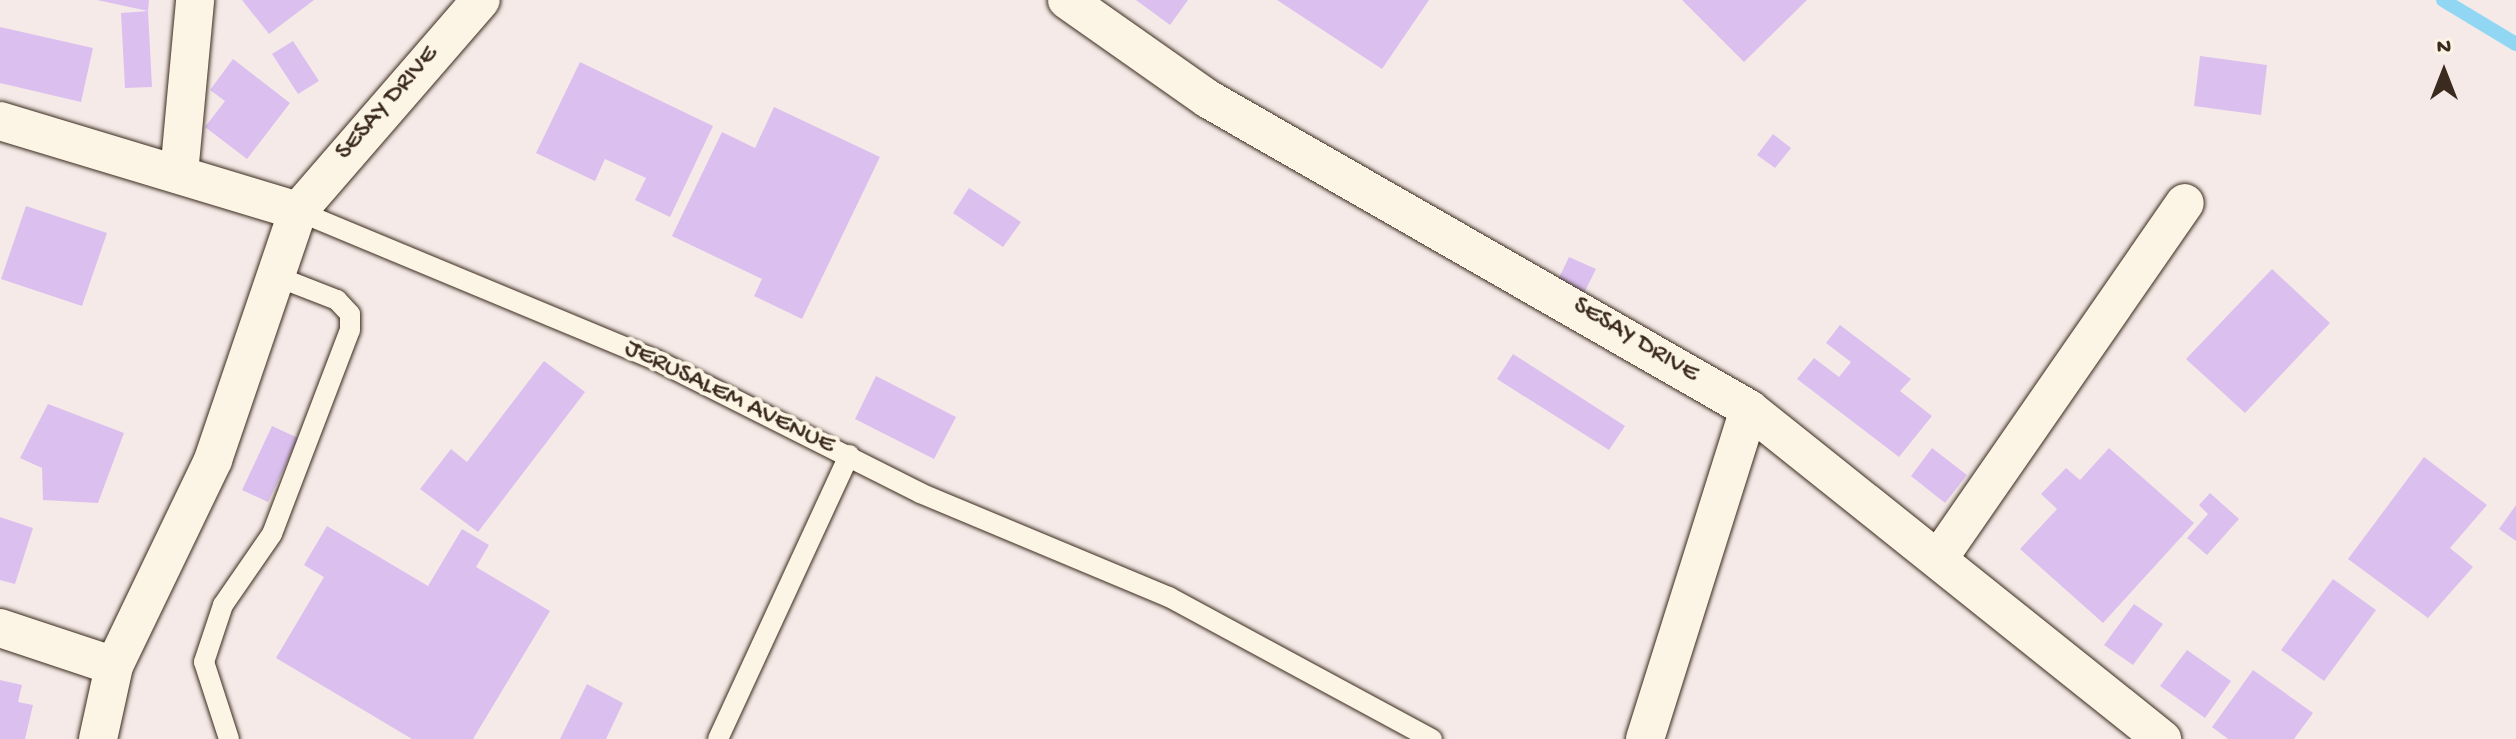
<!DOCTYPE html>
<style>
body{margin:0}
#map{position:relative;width:2516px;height:739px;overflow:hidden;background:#f5eae7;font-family:"Gochi Hand",sans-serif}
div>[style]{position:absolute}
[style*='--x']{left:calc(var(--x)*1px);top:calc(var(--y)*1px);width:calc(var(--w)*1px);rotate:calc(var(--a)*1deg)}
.stream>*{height:14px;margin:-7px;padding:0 7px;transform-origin:7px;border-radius:7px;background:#91d7f3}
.building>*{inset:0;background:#dbc0ef}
.roads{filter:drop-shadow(0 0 2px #3b2a1e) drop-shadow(0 0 2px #3b2a1e)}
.service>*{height:20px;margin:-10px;padding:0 10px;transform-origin:10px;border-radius:10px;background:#fcf5e5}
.minor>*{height:38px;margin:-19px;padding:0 19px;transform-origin:19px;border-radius:19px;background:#fcf5e5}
span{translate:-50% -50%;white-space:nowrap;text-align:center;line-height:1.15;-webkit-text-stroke:8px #fcf5e5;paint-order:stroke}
.street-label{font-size:26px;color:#3b2a1e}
.north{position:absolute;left:2404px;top:32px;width:80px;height:80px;-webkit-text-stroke:6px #fcf5e5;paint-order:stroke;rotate:0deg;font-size:22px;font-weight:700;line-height:32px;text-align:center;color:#3b2a1e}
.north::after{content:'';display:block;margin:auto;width:28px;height:36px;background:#3b2a1e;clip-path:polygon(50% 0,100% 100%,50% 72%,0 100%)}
</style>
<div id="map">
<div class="stream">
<div style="--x:2443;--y:0;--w:85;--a:31.1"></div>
</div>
<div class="building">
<div style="clip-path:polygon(97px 0,149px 0,148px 11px)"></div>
<div style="clip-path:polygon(242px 0,314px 0,269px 34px)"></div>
<div style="clip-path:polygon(1136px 0,1188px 0,1170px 25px)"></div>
<div style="clip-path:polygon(1277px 0,1429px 0,1382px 69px)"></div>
<div style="clip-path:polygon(1682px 0,1807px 0,1744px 62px)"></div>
<div style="clip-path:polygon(148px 11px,152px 87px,125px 88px,121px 13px)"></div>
<div style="clip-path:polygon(0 27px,93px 48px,81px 102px,0 83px)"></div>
<div style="clip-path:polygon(293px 41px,319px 81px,298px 94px,272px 54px)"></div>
<div style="clip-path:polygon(2200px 56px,2267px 65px,2261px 115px,2194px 106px)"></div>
<div style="clip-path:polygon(233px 59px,290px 103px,247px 159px,205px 127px,225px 101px,210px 90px)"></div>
<div style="clip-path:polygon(580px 62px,713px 126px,670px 217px,635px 200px,646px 178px,605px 159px,595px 181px,536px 153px)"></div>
<div style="clip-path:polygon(774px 107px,880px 157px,802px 319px,754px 296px,762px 279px,672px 236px,722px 132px,755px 148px)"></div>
<div style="clip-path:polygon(1773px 134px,1791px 148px,1775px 168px,1757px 155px)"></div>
<div style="clip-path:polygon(969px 188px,1021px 222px,1003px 247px,953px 213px)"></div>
<div style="clip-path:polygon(26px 206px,107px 233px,82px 306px,1px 279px)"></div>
<div style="clip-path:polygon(1569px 257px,1596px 269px,1584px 293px,1558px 280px)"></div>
<div style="clip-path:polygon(2272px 269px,2330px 323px,2245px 413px,2186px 359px)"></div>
<div style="clip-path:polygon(1840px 325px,1911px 379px,1900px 391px,1932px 416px,1899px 457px,1797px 379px,1814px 358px,1839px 377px,1851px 362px,1826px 343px)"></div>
<div style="clip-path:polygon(1513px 354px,1625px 426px,1609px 450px,1497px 379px)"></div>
<div style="clip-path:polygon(544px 361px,585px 392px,478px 532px,420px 489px,451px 449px,467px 462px)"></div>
<div style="clip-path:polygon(876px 376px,956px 417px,934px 459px,855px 419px)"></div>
<div style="clip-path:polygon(48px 404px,124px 433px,98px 503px,43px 500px,42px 468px,20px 458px)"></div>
<div style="clip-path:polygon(272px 426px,298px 438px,268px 502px,242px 490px)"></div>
<div style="clip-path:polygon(1932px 448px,1967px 475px,1945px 503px,1911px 476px)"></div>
<div style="clip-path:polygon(2109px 448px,2194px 523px,2103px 623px,2020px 549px,2057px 509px,2041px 494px,2066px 468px,2080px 480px)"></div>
<div style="clip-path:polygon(2424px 457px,2487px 505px,2450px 548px,2473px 567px,2428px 618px,2348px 559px)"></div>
<div style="clip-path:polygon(2210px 493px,2239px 519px,2207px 555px,2187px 538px,2208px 514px,2199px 505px)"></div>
<div style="clip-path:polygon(2516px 505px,2516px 541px,2499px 529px)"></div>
<div style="clip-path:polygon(0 517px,33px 528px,15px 584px,0 580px)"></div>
<div style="clip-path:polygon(327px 526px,428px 586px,462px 529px,489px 545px,476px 567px,550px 611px,473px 739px,412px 739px,276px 658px,324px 577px,304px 565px)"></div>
<div style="clip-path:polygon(2333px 579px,2376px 610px,2324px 681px,2281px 650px)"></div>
<div style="clip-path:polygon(2134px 604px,2163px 624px,2133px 665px,2104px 645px)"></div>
<div style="clip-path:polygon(2187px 650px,2231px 681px,2205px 718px,2160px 686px)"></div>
<div style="clip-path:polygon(2253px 670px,2313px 713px,2294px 739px,2228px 739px,2212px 727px)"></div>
<div style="clip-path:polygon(0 680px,22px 685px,18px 702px,33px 705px,25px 739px,0 739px)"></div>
<div style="clip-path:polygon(587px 684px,623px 703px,606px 739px,560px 739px)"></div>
</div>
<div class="roads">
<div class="service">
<div style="--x:298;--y:211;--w:388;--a:22.6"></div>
<div style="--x:656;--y:360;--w:296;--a:26.7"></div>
<div style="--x:920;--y:493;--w:270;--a:22.7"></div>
<div style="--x:1169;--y:597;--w:299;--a:28.4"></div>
<div style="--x:229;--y:739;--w:81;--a:-108"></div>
<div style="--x:204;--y:662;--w:60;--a:-71.6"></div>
<div style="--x:223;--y:605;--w:86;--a:-55.4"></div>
<div style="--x:272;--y:534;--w:218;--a:-69.1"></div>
<div style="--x:350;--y:330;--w:16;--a:-90"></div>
<div style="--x:350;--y:314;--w:19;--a:-133"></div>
<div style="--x:337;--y:300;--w:63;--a:-158.7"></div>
<div style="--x:718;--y:739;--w:313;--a:-65.2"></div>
</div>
<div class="minor">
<div style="--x:1067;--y:0;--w:172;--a:35.1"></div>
<div style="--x:1208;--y:99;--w:624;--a:29.81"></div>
<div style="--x:1749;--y:409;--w:529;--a:38.63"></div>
<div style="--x:0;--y:121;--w:311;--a:16.8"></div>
<div style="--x:179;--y:174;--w:175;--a:-84.7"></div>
<div style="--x:1941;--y:555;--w:428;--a:-55.3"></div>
<div style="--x:0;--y:628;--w:120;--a:18.4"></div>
<div style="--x:98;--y:739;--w:75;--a:-77.6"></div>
<div style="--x:114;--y:666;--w:229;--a:-64.3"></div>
<div style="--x:213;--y:460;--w:263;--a:-71.2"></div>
<div style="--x:298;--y:211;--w:279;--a:-49.1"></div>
<div style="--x:1645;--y:739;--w:346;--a:-72.5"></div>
</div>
</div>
<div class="street-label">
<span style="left:388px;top:104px;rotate:-49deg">SESAY DRIVE</span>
<span style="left:1635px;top:341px;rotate:31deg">SESAY DRIVE</span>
<span style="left:729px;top:398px;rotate:26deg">JERUSALEM AVENUE</span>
</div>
<div class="north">N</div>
</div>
